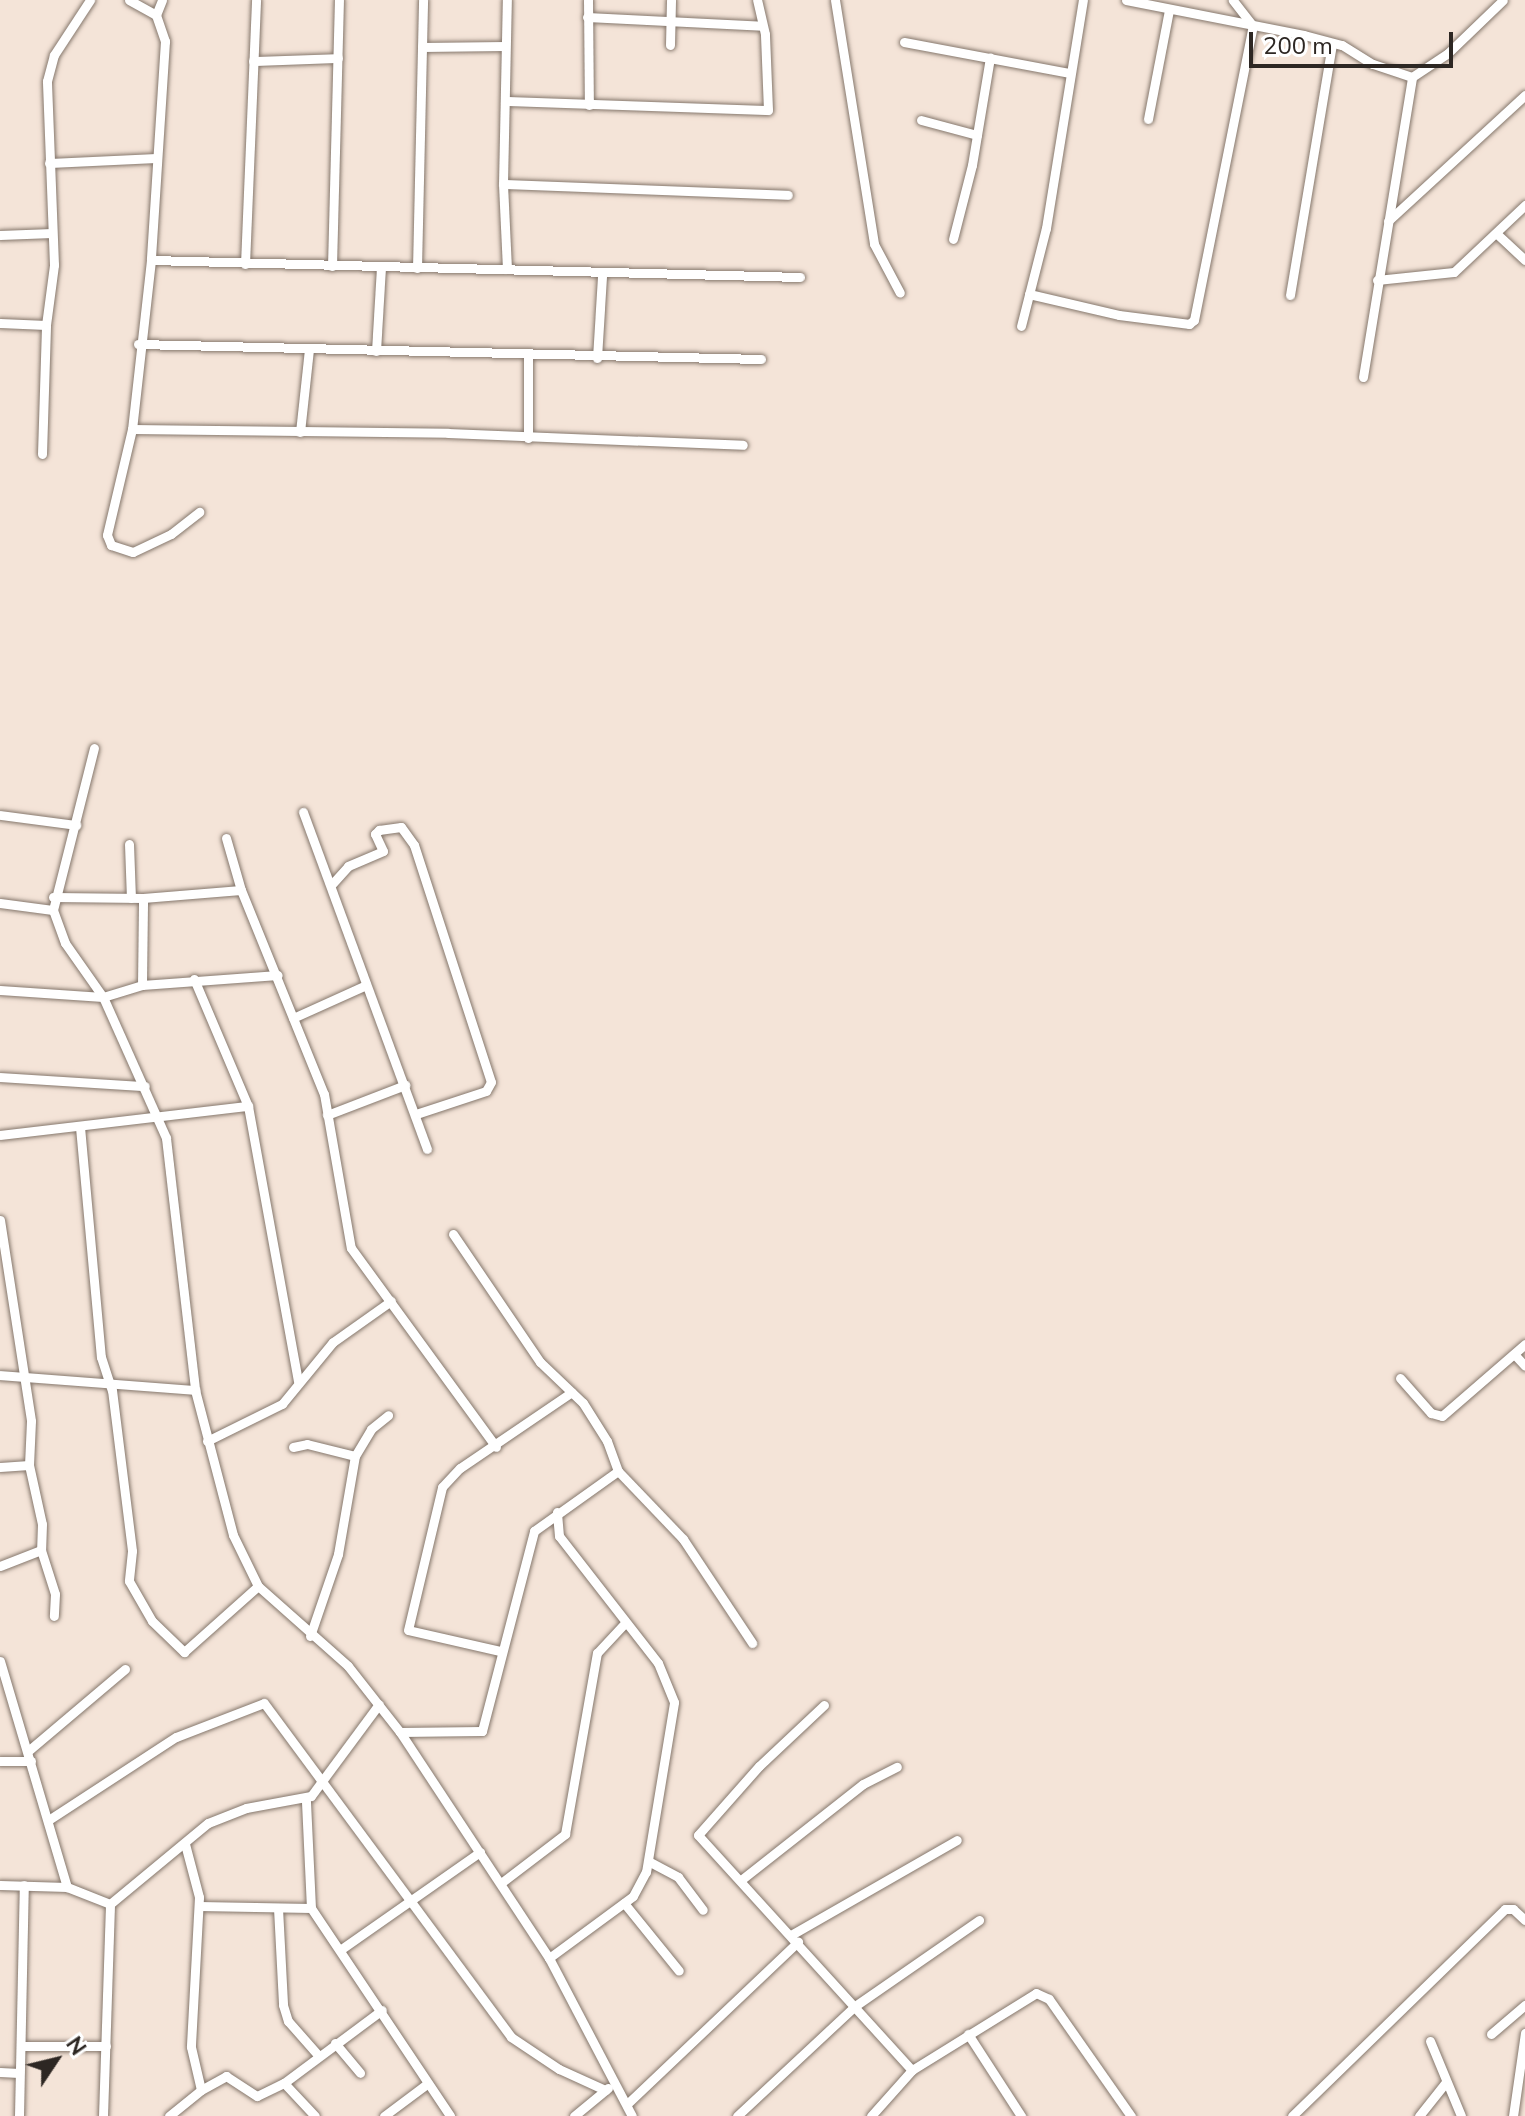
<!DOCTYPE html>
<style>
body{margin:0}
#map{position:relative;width:1525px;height:2116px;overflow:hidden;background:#f4e4d8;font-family:"Nunito Sans",sans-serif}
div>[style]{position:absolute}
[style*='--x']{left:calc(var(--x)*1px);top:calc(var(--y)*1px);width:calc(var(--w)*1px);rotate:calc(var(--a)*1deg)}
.roads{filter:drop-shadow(0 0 2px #85776c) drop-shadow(0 0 2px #85776c)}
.minor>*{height:9px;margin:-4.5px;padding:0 4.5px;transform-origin:4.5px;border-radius:4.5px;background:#fff}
span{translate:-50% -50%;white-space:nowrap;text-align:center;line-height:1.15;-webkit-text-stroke:6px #fff;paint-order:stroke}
.north{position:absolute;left:16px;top:2020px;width:80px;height:80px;-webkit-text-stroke:6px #fff;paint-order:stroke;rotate:55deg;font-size:22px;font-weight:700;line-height:32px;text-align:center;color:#2d2723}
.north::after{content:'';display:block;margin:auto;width:28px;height:36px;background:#2d2723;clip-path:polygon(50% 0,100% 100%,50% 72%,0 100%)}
.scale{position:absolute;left:1249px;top:32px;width:204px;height:36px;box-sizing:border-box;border:4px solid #2d2723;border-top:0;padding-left:10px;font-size:24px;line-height:28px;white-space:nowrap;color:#2d2723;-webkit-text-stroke:6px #fff;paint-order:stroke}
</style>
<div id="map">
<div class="roads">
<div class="minor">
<div style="--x:129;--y:0;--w:31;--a:29"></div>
<div style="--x:156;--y:15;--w:28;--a:71"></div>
<div style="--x:165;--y:41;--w:219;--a:93.7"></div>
<div style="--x:151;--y:260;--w:170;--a:96.4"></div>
<div style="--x:132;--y:429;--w:109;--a:103.3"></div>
<div style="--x:107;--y:535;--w:11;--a:68"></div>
<div style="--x:111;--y:545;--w:23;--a:18"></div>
<div style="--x:133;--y:552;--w:42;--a:-25.3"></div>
<div style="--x:171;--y:534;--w:36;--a:-38"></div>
<div style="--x:588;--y:0;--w:105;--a:89.5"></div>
<div style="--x:835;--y:0;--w:247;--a:80.9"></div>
<div style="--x:874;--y:244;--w:55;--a:62"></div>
<div style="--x:1126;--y:0;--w:181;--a:11.1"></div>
<div style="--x:1304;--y:35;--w:39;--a:15"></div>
<div style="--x:1342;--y:45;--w:36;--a:32"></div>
<div style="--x:1373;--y:64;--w:41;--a:18.4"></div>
<div style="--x:1412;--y:77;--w:43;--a:-33.7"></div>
<div style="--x:1448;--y:53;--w:76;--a:-43.9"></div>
<div style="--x:156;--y:15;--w:16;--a:-68"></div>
<div style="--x:587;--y:17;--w:175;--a:2.9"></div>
<div style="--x:904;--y:42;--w:169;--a:10.6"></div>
<div style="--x:670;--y:45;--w:45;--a:-88.7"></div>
<div style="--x:422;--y:47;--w:83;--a:-0.7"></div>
<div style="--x:253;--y:61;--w:85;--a:-2"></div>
<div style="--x:505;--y:101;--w:263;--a:2"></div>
<div style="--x:768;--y:110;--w:76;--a:-92.3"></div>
<div style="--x:765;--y:34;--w:35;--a:-103"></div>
<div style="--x:1148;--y:119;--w:111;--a:-79.1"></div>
<div style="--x:921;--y:120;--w:58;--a:15"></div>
<div style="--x:49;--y:163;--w:108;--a:-2.7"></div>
<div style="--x:503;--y:184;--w:184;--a:-88.8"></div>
<div style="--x:1388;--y:221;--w:186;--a:-42.6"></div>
<div style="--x:1497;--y:234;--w:38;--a:43"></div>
<div style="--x:0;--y:235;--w:52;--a:-2.2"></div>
<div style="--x:953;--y:239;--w:76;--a:-75.6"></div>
<div style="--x:972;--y:165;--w:109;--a:-80.5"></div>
<div style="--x:151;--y:260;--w:649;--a:1.5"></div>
<div style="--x:245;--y:264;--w:264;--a:-87.6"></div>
<div style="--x:332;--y:266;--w:266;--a:-88.5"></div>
<div style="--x:417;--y:268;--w:268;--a:-88.7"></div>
<div style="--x:507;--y:269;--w:85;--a:-92.7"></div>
<div style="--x:503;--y:184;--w:285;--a:2.2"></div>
<div style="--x:1377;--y:280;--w:77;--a:-5.9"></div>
<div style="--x:1454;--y:272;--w:98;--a:-43.3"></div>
<div style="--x:1029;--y:294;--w:92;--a:13.1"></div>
<div style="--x:1119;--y:315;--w:71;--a:7.3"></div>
<div style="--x:1189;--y:324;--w:6;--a:-39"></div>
<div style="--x:1194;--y:320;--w:300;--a:-78.7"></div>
<div style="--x:1253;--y:26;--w:33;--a:-128"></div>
<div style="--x:1290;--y:295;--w:255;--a:-80.5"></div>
<div style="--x:0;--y:323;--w:46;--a:2.5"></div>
<div style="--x:1021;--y:326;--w:101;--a:-75.7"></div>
<div style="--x:1046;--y:228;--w:231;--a:-80.8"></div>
<div style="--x:138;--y:344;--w:623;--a:1.38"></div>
<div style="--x:376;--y:351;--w:83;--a:-86.6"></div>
<div style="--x:597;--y:358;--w:82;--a:-86.5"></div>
<div style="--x:1363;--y:377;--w:304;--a:-80.7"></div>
<div style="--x:132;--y:429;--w:316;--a:0.7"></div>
<div style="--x:448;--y:433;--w:295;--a:2.3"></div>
<div style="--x:300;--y:432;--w:83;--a:-83.8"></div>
<div style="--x:528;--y:438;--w:83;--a:-90"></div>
<div style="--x:42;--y:454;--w:129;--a:-88.2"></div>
<div style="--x:46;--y:325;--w:61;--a:-82.4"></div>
<div style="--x:54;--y:265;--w:184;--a:-92.2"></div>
<div style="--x:47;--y:81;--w:27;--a:-75"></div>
<div style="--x:54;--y:55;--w:66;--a:-56.8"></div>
<div style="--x:94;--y:748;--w:167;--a:104.2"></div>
<div style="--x:53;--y:910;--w:35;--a:70"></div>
<div style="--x:65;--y:943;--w:66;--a:54.9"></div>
<div style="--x:103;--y:997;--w:154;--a:65.9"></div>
<div style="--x:166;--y:1138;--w:254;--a:83.4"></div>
<div style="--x:195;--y:1390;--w:150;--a:75.3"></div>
<div style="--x:233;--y:1535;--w:57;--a:63.9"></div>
<div style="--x:258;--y:1586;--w:120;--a:41.6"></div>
<div style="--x:348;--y:1666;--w:84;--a:51.8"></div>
<div style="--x:400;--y:1732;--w:271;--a:56.6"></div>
<div style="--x:549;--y:1958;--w:178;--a:62.3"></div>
<div style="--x:303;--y:812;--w:359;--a:69.8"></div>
<div style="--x:0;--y:815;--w:77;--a:7.5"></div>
<div style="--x:226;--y:838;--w:54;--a:73.9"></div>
<div style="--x:241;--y:890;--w:220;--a:67.9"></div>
<div style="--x:324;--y:1094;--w:156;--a:80.1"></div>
<div style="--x:351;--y:1248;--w:246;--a:53.9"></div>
<div style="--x:129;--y:844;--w:54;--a:87.9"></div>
<div style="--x:332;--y:884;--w:24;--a:-48"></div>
<div style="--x:348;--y:866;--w:38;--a:-23"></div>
<div style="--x:383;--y:851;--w:19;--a:-115"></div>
<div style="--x:375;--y:834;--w:6;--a:-45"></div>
<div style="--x:379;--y:830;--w:22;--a:-8"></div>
<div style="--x:401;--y:827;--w:22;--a:54"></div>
<div style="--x:414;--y:845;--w:249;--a:72"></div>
<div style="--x:491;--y:1082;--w:10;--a:119"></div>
<div style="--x:486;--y:1091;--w:74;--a:161.8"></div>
<div style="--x:53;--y:897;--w:90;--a:0.6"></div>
<div style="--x:143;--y:898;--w:98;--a:-4.7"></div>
<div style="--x:0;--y:903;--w:53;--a:7.5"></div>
<div style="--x:194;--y:979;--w:138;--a:67"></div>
<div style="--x:248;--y:1106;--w:280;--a:79.7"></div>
<div style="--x:142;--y:985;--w:87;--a:-89.3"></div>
<div style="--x:0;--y:990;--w:103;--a:3.9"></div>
<div style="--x:103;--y:997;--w:41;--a:-17.1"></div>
<div style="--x:142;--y:985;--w:136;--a:-4.2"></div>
<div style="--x:293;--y:1018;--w:80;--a:-24.3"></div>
<div style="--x:0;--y:1077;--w:145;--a:3.6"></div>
<div style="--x:327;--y:1115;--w:84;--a:-21"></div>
<div style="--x:80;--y:1127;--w:231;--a:84.8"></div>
<div style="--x:101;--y:1357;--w:35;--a:72"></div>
<div style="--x:112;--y:1390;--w:162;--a:82.9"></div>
<div style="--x:132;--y:1551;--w:30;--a:96"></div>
<div style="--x:129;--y:1581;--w:46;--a:60.1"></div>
<div style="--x:152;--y:1621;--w:45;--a:44.1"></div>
<div style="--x:184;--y:1652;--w:99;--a:-41.7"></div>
<div style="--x:0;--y:1135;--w:250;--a:-6.7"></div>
<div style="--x:0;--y:1220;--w:203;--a:81.2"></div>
<div style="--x:31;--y:1421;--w:44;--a:92.6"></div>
<div style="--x:29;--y:1465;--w:60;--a:77.6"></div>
<div style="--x:42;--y:1524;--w:26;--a:92"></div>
<div style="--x:41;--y:1550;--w:46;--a:72.3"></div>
<div style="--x:55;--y:1594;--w:22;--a:93"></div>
<div style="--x:453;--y:1234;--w:155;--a:55.8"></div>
<div style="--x:540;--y:1362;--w:59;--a:43.6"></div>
<div style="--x:583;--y:1403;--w:45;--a:57.7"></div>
<div style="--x:607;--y:1441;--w:32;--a:70"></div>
<div style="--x:618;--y:1471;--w:94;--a:46.3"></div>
<div style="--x:683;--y:1539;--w:125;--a:56.4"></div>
<div style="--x:1514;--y:1354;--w:16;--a:47"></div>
<div style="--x:0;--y:1375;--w:196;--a:4.4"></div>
<div style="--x:1400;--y:1378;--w:47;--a:48.5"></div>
<div style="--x:1431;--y:1413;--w:11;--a:15"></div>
<div style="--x:1442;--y:1416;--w:110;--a:-40.9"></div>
<div style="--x:207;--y:1441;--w:84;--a:-26.3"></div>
<div style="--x:282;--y:1404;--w:80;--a:-50.6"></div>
<div style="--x:333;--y:1342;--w:71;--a:-35.3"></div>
<div style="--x:293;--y:1447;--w:14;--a:-12"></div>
<div style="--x:307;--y:1444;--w:49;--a:14"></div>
<div style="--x:0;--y:1467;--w:29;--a:-4"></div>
<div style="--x:0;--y:1566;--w:44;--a:-21.3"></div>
<div style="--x:310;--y:1636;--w:87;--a:-71.1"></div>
<div style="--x:338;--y:1554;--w:99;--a:-80.2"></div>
<div style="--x:355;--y:1456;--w:31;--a:-59"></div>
<div style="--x:371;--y:1429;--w:22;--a:-39"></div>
<div style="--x:500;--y:1651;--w:94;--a:-167.1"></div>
<div style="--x:408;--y:1630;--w:147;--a:-76.6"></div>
<div style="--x:442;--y:1487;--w:26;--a:-47"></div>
<div style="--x:460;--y:1468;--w:135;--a:-34.2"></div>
<div style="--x:0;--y:1661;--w:236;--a:73.5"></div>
<div style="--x:824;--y:1705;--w:89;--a:136.8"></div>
<div style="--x:759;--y:1766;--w:92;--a:131.5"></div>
<div style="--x:698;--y:1835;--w:318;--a:47.7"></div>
<div style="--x:400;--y:1732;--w:82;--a:-0.7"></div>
<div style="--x:482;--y:1731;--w:207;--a:-75.4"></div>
<div style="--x:534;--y:1531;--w:103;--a:-35.5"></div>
<div style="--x:28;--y:1751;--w:127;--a:-40.2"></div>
<div style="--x:0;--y:1761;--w:31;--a:0"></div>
<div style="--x:50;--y:1819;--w:150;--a:-33.1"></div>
<div style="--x:176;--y:1737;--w:94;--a:-21.1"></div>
<div style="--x:264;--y:1703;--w:415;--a:53.5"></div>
<div style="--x:511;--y:2037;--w:58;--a:33.7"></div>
<div style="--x:559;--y:2069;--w:51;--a:24.5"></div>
<div style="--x:185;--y:1844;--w:55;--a:75.2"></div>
<div style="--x:199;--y:1897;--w:150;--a:93.1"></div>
<div style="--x:191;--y:2047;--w:44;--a:76.9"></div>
<div style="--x:201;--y:2090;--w:29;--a:-29"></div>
<div style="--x:226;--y:2076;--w:37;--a:33"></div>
<div style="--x:257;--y:2096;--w:30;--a:-26"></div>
<div style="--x:284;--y:2083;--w:122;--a:-36.7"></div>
<div style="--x:650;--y:1862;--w:32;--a:28"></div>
<div style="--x:678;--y:1877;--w:41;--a:52.9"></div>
<div style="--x:741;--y:1880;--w:155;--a:-38.2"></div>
<div style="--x:863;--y:1784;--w:38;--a:-27"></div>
<div style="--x:501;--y:1883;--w:81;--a:-37.4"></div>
<div style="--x:565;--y:1834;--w:184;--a:-80"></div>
<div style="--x:597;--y:1653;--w:40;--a:-47"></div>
<div style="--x:0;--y:1885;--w:67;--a:1.7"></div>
<div style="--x:67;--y:1887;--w:46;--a:21.6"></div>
<div style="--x:624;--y:1903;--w:87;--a:51"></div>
<div style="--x:199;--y:1906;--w:112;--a:1"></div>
<div style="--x:311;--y:1908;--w:108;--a:-92.7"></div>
<div style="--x:278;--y:1908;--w:97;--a:87"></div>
<div style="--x:283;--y:2005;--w:17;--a:73"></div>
<div style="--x:288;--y:2021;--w:45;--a:48.6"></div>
<div style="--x:311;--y:1908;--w:250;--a:56.2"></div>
<div style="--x:791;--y:1935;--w:191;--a:-29.8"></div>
<div style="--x:340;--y:1950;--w:171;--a:-35"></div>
<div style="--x:549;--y:1958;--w:104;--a:-36.4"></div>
<div style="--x:633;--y:1896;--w:27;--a:-62"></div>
<div style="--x:646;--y:1872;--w:172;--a:-80.6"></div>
<div style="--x:674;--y:1702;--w:42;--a:-112.3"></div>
<div style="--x:658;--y:1663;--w:161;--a:-127.9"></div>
<div style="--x:559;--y:1536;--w:24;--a:-95"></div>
<div style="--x:968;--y:2034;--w:98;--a:57.1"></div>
<div style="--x:1491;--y:2034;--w:45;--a:-40.5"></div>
<div style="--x:1430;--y:2041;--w:81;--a:67.5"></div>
<div style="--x:335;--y:2043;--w:39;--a:50"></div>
<div style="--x:23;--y:2046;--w:83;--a:0"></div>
<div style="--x:0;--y:2072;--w:19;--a:3"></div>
<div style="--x:284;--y:2083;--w:45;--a:46.8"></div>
<div style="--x:627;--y:2104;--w:236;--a:-43.5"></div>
<div style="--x:19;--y:2116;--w:231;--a:-88.8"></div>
<div style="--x:103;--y:2116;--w:212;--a:-88.1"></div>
<div style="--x:110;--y:1904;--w:127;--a:-39.6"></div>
<div style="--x:208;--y:1823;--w:41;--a:-21.5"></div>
<div style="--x:246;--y:1808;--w:66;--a:-10.5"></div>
<div style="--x:311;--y:1796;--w:114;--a:-53.5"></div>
<div style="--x:169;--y:2116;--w:41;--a:-39.1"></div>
<div style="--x:384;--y:2116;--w:54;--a:-36.7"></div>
<div style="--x:574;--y:2116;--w:44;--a:-39.5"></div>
<div style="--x:737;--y:2116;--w:161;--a:-43"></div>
<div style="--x:855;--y:2006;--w:151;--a:-34.7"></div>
<div style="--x:871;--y:2116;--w:62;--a:-48.3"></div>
<div style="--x:912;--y:2070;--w:146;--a:-31.8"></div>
<div style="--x:1036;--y:1993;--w:14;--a:25"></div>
<div style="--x:1049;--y:1999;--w:143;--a:55"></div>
<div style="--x:1292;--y:2116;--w:297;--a:-44.2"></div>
<div style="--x:1505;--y:1909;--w:8;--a:0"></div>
<div style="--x:1513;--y:1909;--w:16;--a:43"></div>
<div style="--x:1419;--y:2116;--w:43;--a:-51.5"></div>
<div style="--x:1513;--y:2116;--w:84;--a:-81.8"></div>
</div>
</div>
<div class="north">N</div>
<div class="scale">200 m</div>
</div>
